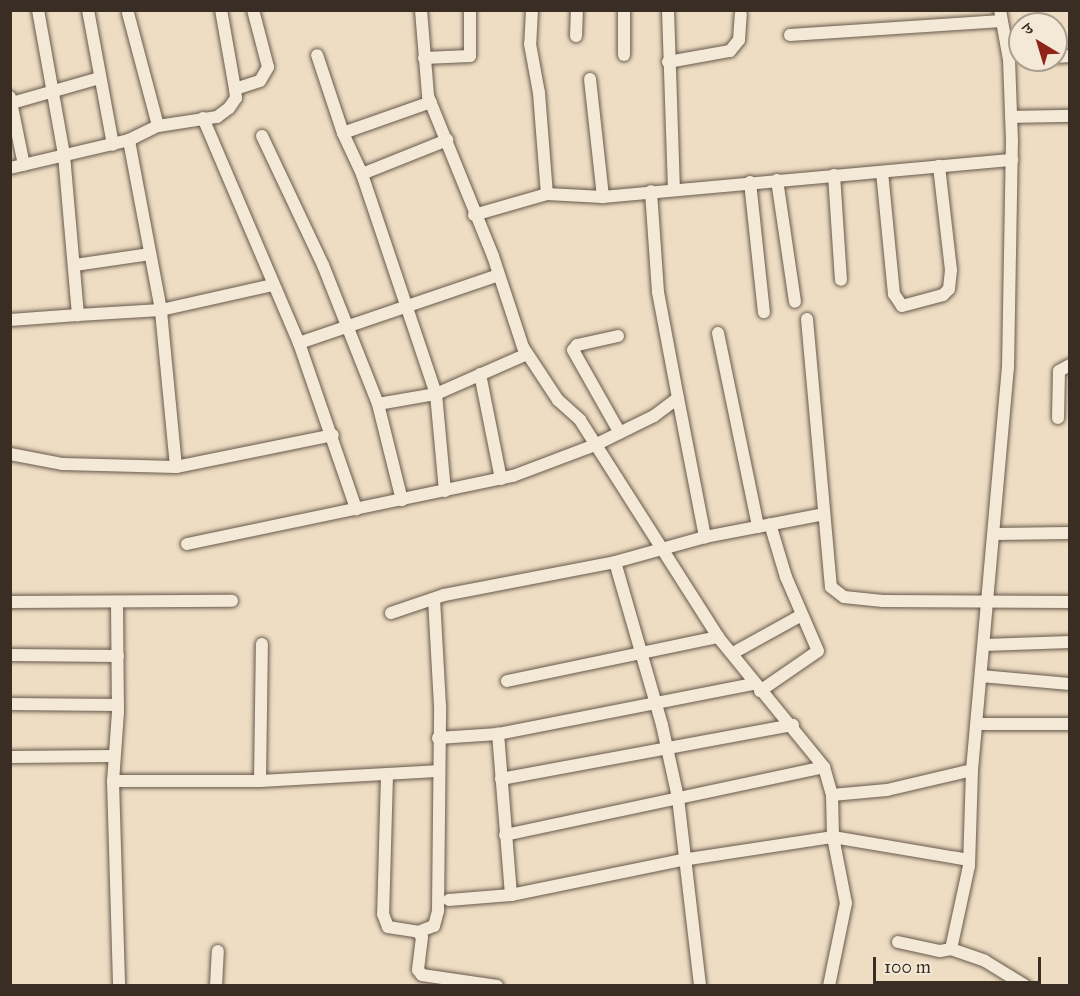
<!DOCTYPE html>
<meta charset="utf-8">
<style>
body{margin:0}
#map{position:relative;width:1080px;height:996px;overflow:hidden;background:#eeddc2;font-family:"IM FELL Great Primer","Noto Serif Devanagari",serif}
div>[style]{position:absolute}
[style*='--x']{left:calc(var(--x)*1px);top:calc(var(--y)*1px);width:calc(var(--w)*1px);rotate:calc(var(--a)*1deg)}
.roads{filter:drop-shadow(0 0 2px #67594c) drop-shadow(0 0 2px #67594c)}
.minor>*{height:12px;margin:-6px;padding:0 6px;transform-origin:6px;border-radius:6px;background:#f4e9d7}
span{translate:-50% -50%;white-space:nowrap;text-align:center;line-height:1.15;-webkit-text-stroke:4.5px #f4e9d7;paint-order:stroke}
.frame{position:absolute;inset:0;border:12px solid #3a2d24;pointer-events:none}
.north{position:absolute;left:1008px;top:12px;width:60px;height:60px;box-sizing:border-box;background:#f4e9d7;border:2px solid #aa9e8f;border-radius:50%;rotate:322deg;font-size:16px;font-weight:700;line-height:24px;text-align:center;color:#3a2d24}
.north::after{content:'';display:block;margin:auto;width:21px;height:27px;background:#8f2418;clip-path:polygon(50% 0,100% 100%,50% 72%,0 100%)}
.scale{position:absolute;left:873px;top:957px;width:168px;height:27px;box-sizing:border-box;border:3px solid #3a2d24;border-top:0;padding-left:8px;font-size:18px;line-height:21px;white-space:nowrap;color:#3a2d24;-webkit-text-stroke:4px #f4e9d7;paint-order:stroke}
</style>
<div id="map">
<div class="roads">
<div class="minor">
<div style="--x:38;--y:10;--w:147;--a:79.8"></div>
<div style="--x:64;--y:155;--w:161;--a:85"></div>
<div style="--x:78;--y:315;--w:83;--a:-3.4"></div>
<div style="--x:161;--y:310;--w:115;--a:-12.6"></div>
<div style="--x:88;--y:10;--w:137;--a:79.5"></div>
<div style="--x:421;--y:10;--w:86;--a:85.3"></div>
<div style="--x:428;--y:96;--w:173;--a:67.9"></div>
<div style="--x:493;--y:256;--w:96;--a:71.8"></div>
<div style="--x:523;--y:347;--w:64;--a:56.6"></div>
<div style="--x:558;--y:400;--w:30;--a:42"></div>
<div style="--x:580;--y:420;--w:257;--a:57.5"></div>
<div style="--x:718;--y:637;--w:168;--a:50.8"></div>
<div style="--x:824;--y:767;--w:29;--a:74"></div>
<div style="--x:832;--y:795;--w:42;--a:88.6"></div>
<div style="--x:833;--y:837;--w:67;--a:78.9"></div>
<div style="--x:846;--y:903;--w:85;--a:101.6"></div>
<div style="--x:532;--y:10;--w:34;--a:93"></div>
<div style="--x:530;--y:44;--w:50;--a:79.6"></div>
<div style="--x:539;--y:93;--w:101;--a:85.5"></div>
<div style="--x:668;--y:10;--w:179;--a:88.1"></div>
<div style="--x:128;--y:13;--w:117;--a:75.1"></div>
<div style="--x:790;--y:35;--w:212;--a:-3.8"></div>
<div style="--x:576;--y:36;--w:26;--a:-88"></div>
<div style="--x:624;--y:55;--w:45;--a:-90"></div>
<div style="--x:1056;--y:57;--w:14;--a:-4"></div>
<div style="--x:424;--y:58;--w:46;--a:-2.5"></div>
<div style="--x:470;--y:56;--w:46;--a:-90"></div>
<div style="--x:668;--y:62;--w:63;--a:-10.1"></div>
<div style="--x:730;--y:51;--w:14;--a:-51"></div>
<div style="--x:739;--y:40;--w:26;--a:-86"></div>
<div style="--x:590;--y:79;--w:119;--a:83.7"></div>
<div style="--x:235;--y:89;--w:26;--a:-18"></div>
<div style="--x:260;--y:81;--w:16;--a:-60"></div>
<div style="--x:268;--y:67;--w:59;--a:-104.7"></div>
<div style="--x:10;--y:97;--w:69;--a:78.4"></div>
<div style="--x:12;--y:103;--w:91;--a:-15.9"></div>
<div style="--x:1011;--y:117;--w:59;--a:-1"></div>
<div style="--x:203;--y:118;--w:245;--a:66.9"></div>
<div style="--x:299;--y:343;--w:176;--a:71"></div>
<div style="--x:343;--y:133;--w:93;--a:-19.4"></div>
<div style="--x:262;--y:136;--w:143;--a:64.7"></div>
<div style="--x:323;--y:265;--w:149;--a:68.4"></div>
<div style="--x:378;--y:404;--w:59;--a:-9.8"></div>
<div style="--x:436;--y:394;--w:232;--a:-108.6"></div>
<div style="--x:362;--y:174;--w:45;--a:-114.9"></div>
<div style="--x:343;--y:133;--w:82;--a:-108.4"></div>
<div style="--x:10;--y:168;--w:122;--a:-13.2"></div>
<div style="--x:129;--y:140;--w:32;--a:-26"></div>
<div style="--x:158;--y:126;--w:60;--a:-8.7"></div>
<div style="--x:217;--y:117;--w:15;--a:-37"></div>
<div style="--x:229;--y:108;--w:12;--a:-55"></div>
<div style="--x:236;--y:98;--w:9;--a:-96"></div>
<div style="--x:235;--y:89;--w:80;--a:-100"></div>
<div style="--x:882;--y:172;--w:123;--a:84.4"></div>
<div style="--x:894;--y:294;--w:14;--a:56"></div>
<div style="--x:902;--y:306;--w:42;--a:-15"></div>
<div style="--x:943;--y:295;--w:8;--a:-45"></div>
<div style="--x:949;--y:289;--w:19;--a:-84"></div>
<div style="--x:951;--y:270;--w:105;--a:-96.6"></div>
<div style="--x:362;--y:174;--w:92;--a:-21.8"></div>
<div style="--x:834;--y:175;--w:105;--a:86.2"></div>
<div style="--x:777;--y:180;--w:123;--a:81.6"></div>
<div style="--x:750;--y:182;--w:131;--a:83.9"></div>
<div style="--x:474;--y:215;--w:76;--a:-16"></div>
<div style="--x:547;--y:194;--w:56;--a:3.1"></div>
<div style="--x:603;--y:197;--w:411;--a:-5.2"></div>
<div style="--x:75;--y:265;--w:76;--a:-8.3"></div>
<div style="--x:807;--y:319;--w:269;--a:84.9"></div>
<div style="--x:831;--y:587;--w:16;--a:38"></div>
<div style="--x:844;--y:597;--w:39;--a:6"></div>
<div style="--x:883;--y:601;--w:187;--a:0.3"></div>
<div style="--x:10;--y:320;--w:68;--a:-4.2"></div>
<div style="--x:718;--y:333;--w:198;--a:78.3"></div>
<div style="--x:618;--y:336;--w:42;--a:167.6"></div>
<div style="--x:577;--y:345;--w:6;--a:129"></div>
<div style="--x:573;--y:350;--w:95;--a:60.5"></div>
<div style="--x:299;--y:343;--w:211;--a:-18.8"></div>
<div style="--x:480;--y:374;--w:107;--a:78.7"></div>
<div style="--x:678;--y:398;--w:142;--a:79"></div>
<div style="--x:378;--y:404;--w:99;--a:76"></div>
<div style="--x:1058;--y:418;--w:47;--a:-88.8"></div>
<div style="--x:1059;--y:371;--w:13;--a:-29"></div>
<div style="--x:10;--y:454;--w:54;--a:10.7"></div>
<div style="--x:63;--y:464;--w:113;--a:1.5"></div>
<div style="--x:176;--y:467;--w:158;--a:-95.5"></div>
<div style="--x:161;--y:310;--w:173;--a:-100.7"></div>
<div style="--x:176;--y:467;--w:160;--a:-11.5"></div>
<div style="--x:445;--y:491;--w:97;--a:-95.3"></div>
<div style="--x:436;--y:394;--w:99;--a:-23.7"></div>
<div style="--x:995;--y:534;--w:75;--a:-0.8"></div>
<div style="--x:187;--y:544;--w:333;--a:-11.8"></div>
<div style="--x:513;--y:476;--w:88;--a:-20.7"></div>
<div style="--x:595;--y:445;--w:66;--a:-26.2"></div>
<div style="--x:654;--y:416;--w:30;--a:-37"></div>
<div style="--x:678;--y:398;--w:108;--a:-100.7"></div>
<div style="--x:658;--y:292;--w:101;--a:-94"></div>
<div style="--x:615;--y:562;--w:170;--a:73.9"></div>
<div style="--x:662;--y:725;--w:75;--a:77.6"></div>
<div style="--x:678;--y:798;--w:189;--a:83.3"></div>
<div style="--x:10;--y:602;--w:222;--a:-0.3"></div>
<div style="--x:117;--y:602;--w:110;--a:89.5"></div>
<div style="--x:118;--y:712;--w:69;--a:94.1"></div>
<div style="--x:113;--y:781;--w:205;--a:88.3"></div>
<div style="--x:391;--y:613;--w:56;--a:-18.8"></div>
<div style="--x:444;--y:595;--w:174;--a:-10.9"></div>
<div style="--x:615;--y:562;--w:93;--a:-15.5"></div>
<div style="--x:705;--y:537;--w:121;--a:-10.9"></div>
<div style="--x:984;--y:645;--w:86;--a:-2"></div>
<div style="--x:733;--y:653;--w:77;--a:-28.9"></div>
<div style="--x:10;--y:655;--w:108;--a:0.5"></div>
<div style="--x:981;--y:676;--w:89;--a:5.1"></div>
<div style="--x:507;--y:681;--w:216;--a:-11.8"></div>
<div style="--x:760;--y:691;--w:70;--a:-34.6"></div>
<div style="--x:818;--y:651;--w:81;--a:-113.4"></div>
<div style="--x:786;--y:577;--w:55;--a:-106.8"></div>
<div style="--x:10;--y:704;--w:108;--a:0.5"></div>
<div style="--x:977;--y:724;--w:93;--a:0"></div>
<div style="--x:438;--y:738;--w:60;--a:-3.8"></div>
<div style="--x:10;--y:757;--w:104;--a:-0.6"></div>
<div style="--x:387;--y:775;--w:139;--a:91.6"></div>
<div style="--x:383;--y:914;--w:14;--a:69"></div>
<div style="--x:388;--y:927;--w:30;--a:9"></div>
<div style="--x:418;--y:932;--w:6;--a:51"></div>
<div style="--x:422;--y:937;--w:33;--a:97"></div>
<div style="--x:418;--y:970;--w:6;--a:51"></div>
<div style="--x:422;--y:975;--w:76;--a:8.3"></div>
<div style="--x:501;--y:779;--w:297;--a:-10.5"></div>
<div style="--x:113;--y:781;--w:147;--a:0"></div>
<div style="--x:260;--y:781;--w:177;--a:-3.2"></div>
<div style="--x:260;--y:781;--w:137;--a:-89.2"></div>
<div style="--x:832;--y:795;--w:55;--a:-5.2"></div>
<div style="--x:887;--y:790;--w:87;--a:-13.2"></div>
<div style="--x:505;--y:835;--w:326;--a:-12"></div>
<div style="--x:511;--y:895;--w:175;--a:-11.6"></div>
<div style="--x:682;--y:860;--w:153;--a:-8.7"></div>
<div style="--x:833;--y:837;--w:138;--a:9.6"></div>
<div style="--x:449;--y:900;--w:62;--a:-4.6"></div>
<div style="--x:511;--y:895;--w:162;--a:-94.6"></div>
<div style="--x:498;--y:734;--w:261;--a:-11.1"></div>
<div style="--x:418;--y:932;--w:17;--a:-21"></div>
<div style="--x:434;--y:926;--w:16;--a:-75"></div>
<div style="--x:438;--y:911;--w:205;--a:-89.4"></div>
<div style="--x:440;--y:706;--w:106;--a:-93.2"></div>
<div style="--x:898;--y:942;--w:43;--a:12.1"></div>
<div style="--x:940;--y:951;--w:11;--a:-10"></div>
<div style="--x:951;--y:949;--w:36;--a:19"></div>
<div style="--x:985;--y:961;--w:48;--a:31.4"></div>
<div style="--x:951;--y:949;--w:85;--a:-77.8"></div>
<div style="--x:969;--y:866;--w:96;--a:-88.2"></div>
<div style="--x:972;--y:770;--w:404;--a:-84.9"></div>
<div style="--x:1008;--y:368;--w:227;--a:-89"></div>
<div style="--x:1012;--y:141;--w:81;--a:-92.1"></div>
<div style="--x:1009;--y:60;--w:51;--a:-100.2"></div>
<div style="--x:216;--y:986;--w:35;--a:-87"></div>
</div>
</div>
<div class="frame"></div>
<div class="north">उ</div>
<div class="scale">100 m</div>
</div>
